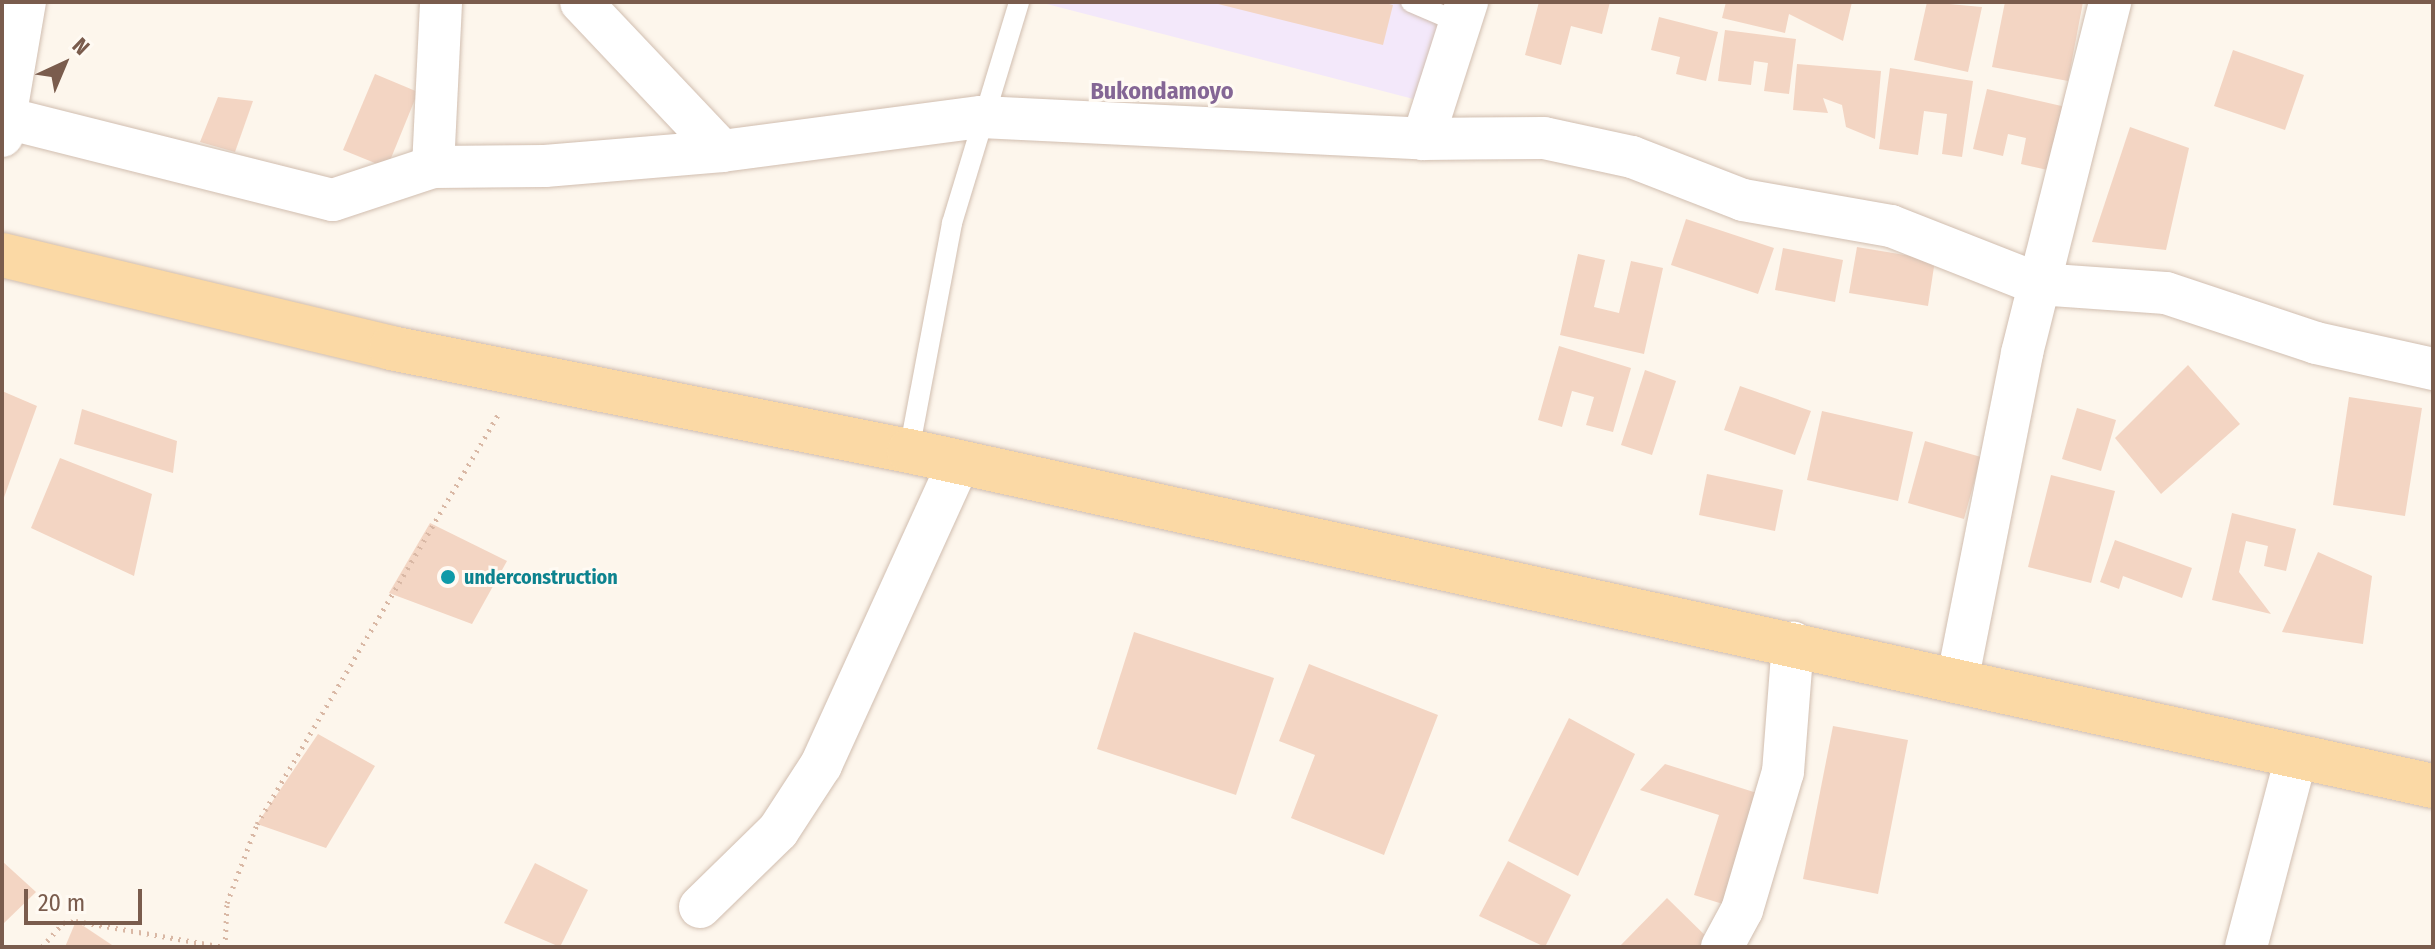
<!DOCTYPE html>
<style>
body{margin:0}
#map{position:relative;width:2435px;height:949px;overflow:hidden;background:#fdf6ec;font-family:"Fira Sans Condensed",sans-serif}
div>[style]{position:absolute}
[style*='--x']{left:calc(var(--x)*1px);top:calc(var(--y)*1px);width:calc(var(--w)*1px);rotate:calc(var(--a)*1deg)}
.education>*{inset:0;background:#f3e8fa}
.building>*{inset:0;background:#f3d5c3}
.path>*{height:5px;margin-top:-2.5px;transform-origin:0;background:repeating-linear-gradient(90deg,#d9b8a5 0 2px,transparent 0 8px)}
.roads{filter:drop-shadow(0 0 2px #d1beb0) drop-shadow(0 0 2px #d1beb0)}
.service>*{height:20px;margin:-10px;padding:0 10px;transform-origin:10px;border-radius:10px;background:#fff}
.minor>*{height:42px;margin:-21px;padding:0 21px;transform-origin:21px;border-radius:21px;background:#fff}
.primary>*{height:44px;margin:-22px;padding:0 22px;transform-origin:22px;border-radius:22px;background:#fbd9a5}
.dots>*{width:22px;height:22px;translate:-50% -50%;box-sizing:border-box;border:4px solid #fffaf3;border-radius:50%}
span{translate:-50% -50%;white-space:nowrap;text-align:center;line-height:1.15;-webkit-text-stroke:6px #fffaf3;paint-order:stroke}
.culture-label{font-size:20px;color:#0d838f;font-weight:700}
.left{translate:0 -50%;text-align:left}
.quarter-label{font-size:24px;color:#846695;font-weight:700}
.frame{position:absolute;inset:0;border:4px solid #7a5c4d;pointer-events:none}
.north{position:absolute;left:24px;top:24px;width:80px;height:80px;-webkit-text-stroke:6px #fffaf3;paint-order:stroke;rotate:44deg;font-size:22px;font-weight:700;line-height:32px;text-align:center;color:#7a5c4d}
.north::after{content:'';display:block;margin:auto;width:28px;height:36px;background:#7a5c4d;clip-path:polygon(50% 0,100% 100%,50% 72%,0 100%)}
.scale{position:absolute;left:24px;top:889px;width:118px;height:36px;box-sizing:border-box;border:4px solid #7a5c4d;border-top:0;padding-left:10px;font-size:24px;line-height:28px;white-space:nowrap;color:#7a5c4d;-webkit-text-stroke:6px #fffaf3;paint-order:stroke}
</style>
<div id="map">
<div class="education">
<div style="clip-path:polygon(1039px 2px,1450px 2px,1425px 102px)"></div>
</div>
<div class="building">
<div style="clip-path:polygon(1381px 2px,1393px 5px,1383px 45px,1214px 3px)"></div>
<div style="clip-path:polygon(1539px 2px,1610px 2px,1602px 34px,1571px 26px,1561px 65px,1525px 55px)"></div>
<div style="clip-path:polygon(1726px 2px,1852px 2px,1843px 41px,1789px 14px,1785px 33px,1722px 18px)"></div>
<div style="clip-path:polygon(1927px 2px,1982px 7px,1968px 72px,1914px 60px)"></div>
<div style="clip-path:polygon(2005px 2px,2083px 2px,2068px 81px,1992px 67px)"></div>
<div style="clip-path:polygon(1659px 17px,1718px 32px,1706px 81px,1676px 74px,1680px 57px,1651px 50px)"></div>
<div style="clip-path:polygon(1725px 30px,1796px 39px,1789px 94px,1764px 91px,1768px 63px,1754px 61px,1751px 85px,1718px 81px)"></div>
<div style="clip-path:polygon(2233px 50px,2304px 75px,2285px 130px,2214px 106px)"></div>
<div style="clip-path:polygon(1797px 64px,1881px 71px,1875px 139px,1846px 127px,1842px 105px,1823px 98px,1828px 113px,1793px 110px)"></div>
<div style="clip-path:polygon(1890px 68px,1973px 81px,1962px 157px,1942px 154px,1947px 114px,1924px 111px,1918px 155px,1879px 149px)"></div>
<div style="clip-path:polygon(375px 74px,418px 92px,387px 168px,343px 150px)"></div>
<div style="clip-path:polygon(1987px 89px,2066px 107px,2052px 171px,2021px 164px,2026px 138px,2008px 134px,2003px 156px,1973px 149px)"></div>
<div style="clip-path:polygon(218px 97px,253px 101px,235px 152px,200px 142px)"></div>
<div style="clip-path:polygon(2130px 127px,2189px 148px,2166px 250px,2092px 242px)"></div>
<div style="clip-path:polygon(1686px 219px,1774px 248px,1758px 294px,1671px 265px)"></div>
<div style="clip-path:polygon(1857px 247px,1935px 260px,1928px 306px,1849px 293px)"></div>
<div style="clip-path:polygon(1783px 248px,1843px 260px,1835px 302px,1775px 290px)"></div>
<div style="clip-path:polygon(1578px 254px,1605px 260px,1594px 307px,1619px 313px,1631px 261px,1663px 268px,1644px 354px,1560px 335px)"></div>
<div style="clip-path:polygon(1559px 346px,1631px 368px,1613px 432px,1586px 425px,1594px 397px,1572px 391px,1562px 427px,1538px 420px)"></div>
<div style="clip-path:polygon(2188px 365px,2240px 424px,2161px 494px,2115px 438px)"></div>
<div style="clip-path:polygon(1645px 370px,1676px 381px,1652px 455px,1621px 445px)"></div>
<div style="clip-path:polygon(1740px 386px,1811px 411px,1795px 455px,1724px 430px)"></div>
<div style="clip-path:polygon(2px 391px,37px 406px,2px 503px)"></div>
<div style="clip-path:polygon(2349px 397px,2422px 408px,2405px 516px,2333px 505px)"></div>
<div style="clip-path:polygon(2077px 408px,2116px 420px,2101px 471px,2062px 459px)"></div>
<div style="clip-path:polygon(82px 409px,177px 441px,173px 473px,74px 444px)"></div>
<div style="clip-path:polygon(1822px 411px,1913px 432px,1898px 501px,1807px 480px)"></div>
<div style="clip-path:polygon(1925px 441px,1981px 457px,1964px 519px,1908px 503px)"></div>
<div style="clip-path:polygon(60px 458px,152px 494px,134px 576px,31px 528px)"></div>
<div style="clip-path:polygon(1707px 474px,1783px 490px,1775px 531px,1699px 515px)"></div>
<div style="clip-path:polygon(2051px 475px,2115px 491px,2091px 583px,2028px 567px)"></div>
<div style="clip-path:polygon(2232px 513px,2296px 529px,2286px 571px,2264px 566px,2268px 546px,2246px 541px,2239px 572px,2271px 614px,2212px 600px)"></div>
<div style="clip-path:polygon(430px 523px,507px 561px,472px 624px,389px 593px)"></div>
<div style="clip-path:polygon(2115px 540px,2192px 568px,2182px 598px,2123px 576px,2119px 589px,2100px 582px)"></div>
<div style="clip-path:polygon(2318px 552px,2372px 576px,2363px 644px,2282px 632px)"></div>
<div style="clip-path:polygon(1134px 632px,1274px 678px,1236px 795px,1097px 749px)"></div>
<div style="clip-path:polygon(1309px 664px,1438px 715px,1384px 855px,1291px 818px,1315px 755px,1279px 741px)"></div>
<div style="clip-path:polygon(1569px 718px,1635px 754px,1578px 876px,1508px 841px)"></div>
<div style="clip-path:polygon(1833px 726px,1908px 740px,1878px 894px,1803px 879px)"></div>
<div style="clip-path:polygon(318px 734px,375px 766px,326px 848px,257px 824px)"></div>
<div style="clip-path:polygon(1665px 764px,1776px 799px,1742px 910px,1694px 895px,1719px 815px,1640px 790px)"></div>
<div style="clip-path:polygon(2px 861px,36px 892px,2px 925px)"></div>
<div style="clip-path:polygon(1508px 861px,1571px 895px,1545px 947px,1479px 916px)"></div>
<div style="clip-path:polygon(535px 863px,588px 890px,560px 947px,504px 923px)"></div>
<div style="clip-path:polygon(1667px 898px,1717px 947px,1619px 947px)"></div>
<div style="clip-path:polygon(76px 921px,115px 947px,65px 947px)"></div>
</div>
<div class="path">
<div style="--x:42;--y:947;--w:32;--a:-49"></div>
<div style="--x:63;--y:923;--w:13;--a:-9"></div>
<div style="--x:76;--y:921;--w:150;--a:10"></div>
<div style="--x:225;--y:947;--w:44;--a:-87.4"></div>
<div style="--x:227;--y:903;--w:85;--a:-69.2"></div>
<div style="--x:257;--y:824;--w:479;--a:-59.5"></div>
</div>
<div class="roads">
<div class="service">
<div style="--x:1411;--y:2;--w:51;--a:23.1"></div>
<div style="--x:909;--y:451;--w:232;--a:-79.3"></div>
<div style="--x:952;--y:223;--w:231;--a:-73.1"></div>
</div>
<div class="minor">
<div style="--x:581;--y:2;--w:205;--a:46.6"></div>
<div style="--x:2;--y:117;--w:341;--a:14.1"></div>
<div style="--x:333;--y:200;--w:105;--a:-18.3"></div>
<div style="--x:433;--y:167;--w:112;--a:-0.5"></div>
<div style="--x:545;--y:166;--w:178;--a:-4.8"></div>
<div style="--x:722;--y:151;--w:261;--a:-7.5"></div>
<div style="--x:981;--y:117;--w:443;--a:2.8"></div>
<div style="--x:1423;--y:139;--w:121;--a:-0.5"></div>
<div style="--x:1544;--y:138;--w:90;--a:12.2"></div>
<div style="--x:1632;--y:157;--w:119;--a:21.2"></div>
<div style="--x:1743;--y:200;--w:150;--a:10"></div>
<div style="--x:1891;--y:226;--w:158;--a:21.5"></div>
<div style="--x:2038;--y:284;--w:128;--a:4"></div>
<div style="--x:2166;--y:293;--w:158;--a:18.4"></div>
<div style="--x:2316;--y:343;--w:120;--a:12.5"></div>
<div style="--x:2;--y:136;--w:136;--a:-80.3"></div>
<div style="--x:1423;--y:139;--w:144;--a:-72.2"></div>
<div style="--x:433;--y:167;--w:165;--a:-87.2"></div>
<div style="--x:1958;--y:677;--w:330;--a:-78.8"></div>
<div style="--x:2022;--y:353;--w:362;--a:-75.9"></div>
<div style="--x:700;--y:907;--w:109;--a:-44.3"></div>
<div style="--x:778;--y:831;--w:79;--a:-56.9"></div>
<div style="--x:821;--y:765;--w:331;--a:-65.5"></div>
<div style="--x:1722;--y:947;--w:42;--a:-61.6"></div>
<div style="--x:1742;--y:910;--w:144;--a:-73.5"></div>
<div style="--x:1783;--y:772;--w:130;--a:-85.6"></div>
<div style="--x:2246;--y:947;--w:196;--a:-75.2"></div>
</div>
<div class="primary">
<div style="--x:2;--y:255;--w:400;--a:13.4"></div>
<div style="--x:391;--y:348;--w:528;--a:11.25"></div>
<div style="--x:909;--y:451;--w:1560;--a:12.4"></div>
</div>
</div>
<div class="dots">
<div style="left:448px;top:577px;background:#0f9aa8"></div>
</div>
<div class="culture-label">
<span class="left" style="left:464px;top:577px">underconstruction</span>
</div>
<div class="quarter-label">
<span style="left:1162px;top:92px">Bukondamoyo</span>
</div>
<div class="frame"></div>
<div class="north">N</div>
<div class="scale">20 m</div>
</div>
